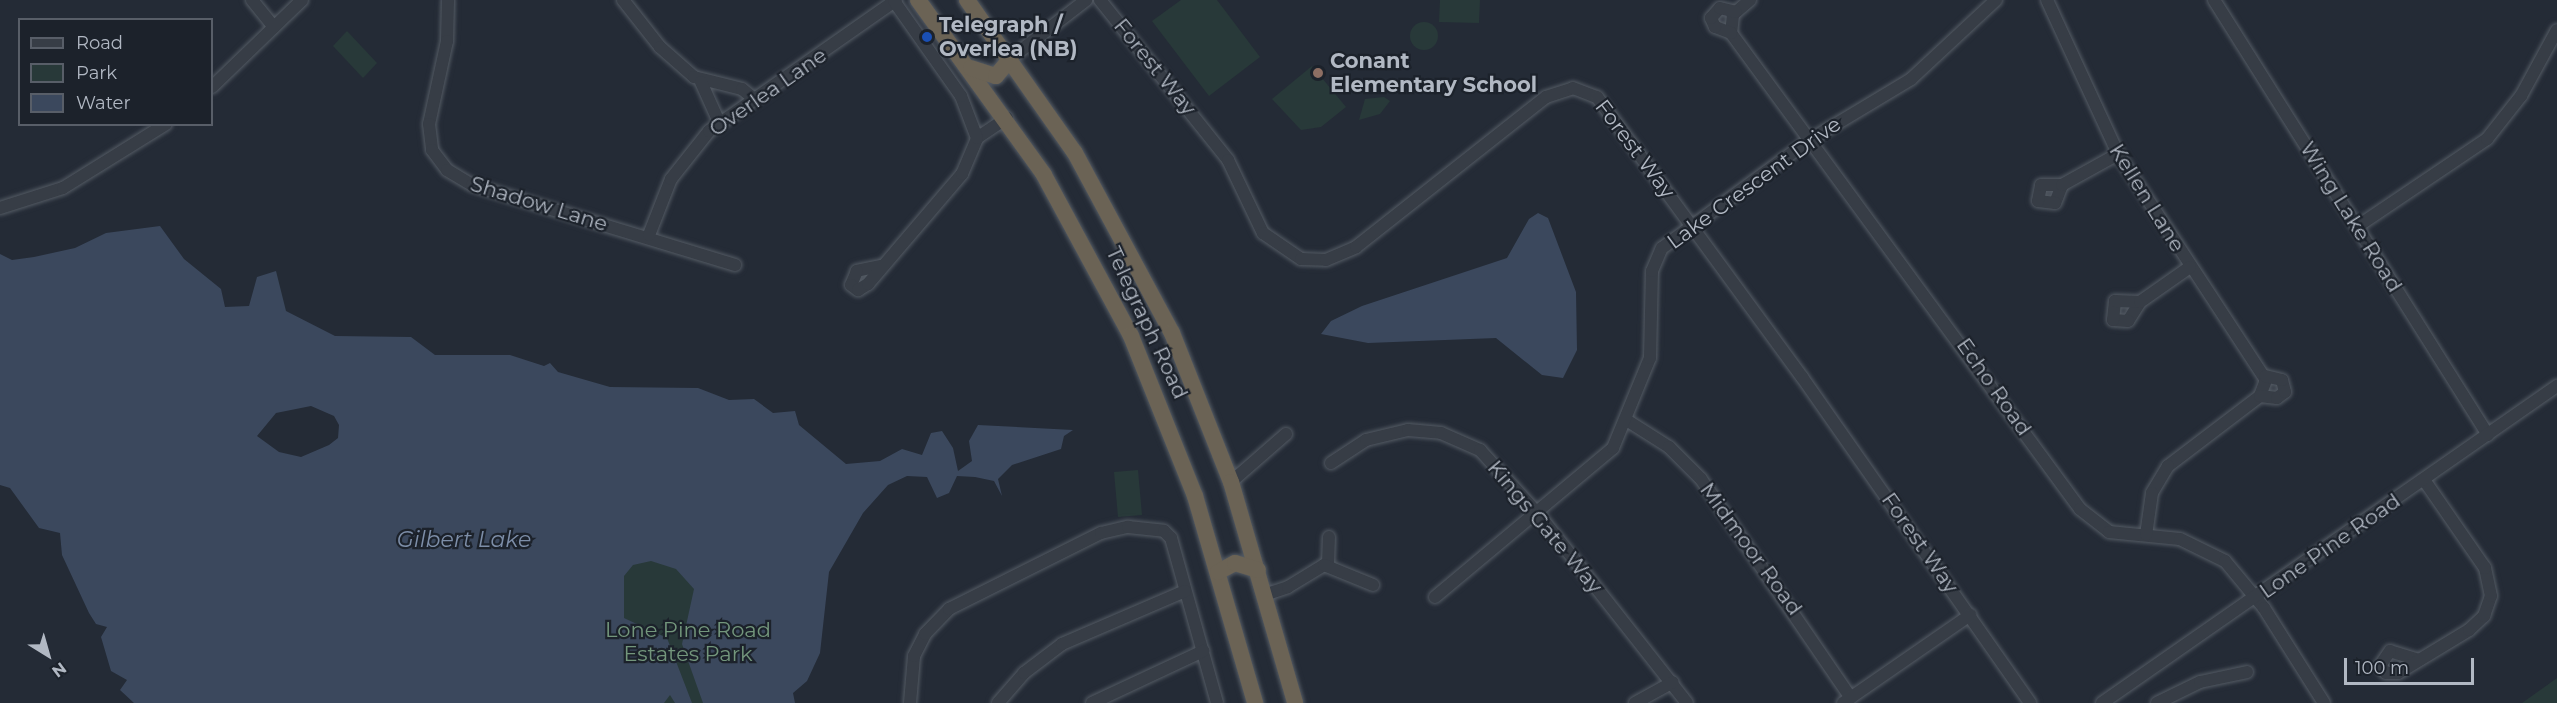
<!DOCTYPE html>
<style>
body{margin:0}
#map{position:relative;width:2557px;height:703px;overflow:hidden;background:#242b36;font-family:Montserrat,sans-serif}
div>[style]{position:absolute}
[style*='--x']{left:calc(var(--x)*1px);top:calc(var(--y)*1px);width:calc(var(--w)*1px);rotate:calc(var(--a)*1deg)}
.green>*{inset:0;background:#283939}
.round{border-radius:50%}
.water>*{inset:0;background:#3b485d}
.roads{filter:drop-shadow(0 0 2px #545b64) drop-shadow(0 0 2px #545b64)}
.minor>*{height:12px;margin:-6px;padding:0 6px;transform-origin:6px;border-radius:6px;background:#373d46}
.highway>*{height:16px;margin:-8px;padding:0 8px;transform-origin:8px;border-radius:8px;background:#6b6355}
.dots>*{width:16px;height:16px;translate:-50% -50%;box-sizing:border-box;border:3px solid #1c222b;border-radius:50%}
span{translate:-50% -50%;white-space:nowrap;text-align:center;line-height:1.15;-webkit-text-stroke:4.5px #1c222b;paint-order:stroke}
.poi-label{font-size:21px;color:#b1b8c3;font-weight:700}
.left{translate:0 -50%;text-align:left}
.street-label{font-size:21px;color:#b1b8c3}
.park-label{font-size:21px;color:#73967c}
.water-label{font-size:22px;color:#7d8ea8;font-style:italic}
.legend{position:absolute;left:18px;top:18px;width:195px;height:108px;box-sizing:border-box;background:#1c222b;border:2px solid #585e68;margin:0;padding:8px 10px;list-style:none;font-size:18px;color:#b1b8c3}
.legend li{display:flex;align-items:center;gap:12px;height:30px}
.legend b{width:30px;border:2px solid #585e68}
.north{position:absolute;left:18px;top:625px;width:60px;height:60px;-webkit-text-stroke:4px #1c222b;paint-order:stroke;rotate:143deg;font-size:16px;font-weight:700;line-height:24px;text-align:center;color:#b1b8c3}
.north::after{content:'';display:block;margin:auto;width:21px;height:27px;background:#b1b8c3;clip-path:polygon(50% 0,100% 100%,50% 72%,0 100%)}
.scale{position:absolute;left:2344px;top:658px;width:130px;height:27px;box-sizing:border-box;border:3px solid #b1b8c3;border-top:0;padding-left:8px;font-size:18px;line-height:21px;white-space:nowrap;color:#b1b8c3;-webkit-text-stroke:4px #1c222b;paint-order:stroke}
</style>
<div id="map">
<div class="green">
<div style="clip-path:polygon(1181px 0,1217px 0,1260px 57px,1209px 96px,1152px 21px)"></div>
<div style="clip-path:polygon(1440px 0,1480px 0,1479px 23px,1439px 22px)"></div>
<div class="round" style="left:1410px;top:22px;width:28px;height:28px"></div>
<div style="clip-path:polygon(347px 31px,377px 63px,363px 78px,333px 46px)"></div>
<div style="clip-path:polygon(1312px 66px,1346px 107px,1321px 127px,1301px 130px,1272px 99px)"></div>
<div style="clip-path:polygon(1384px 97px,1390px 101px,1380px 114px,1359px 120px,1365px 99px)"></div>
<div style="clip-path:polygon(1138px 470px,1142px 515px,1118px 517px,1114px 472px)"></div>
<div style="clip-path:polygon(688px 545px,769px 703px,648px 703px,589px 566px)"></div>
<div style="clip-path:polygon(2557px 678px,2557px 703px,2522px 703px)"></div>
</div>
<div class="water">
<div style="clip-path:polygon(1538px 213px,1548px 218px,1576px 292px,1577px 350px,1563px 378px,1542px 375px,1496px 338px,1368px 343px,1321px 334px,1331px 321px,1362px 306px,1507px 258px,1529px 219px)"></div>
<div style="clip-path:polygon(evenodd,160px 226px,184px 259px,221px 289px,225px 307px,249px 306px,257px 277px,276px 271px,286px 311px,335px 336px,411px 337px,435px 355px,510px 355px,544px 366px,550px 363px,558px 372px,610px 387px,698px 388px,729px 400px,754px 399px,773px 413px,795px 411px,799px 425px,846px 464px,880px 461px,902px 449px,922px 455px,931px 433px,942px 431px,953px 448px,958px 471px,972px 461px,969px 441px,978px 425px,1073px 430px,1064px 436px,1061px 449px,1012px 465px,998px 479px,1002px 496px,994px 481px,975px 477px,957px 476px,949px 493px,937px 498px,927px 477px,907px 476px,888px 485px,863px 513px,829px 572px,820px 653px,807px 681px,793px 693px,795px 703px,703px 703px,682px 644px,694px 589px,676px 569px,651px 561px,633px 565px,624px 576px,624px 618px,667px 638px,692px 703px,675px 703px,670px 695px,664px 703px,134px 703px,120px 690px,127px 680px,111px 671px,101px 637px,107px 627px,96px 624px,89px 613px,62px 555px,60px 533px,39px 528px,10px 488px,0 485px,0 254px,12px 260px,34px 257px,75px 248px,106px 233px,160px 226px,311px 406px,334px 416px,339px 425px,338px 438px,329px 445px,301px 457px,279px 452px,257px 436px,276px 413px,311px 406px)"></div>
</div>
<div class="roads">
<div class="minor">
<div style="--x:252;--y:0;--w:35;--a:51"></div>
<div style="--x:448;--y:0;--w:41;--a:91.4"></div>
<div style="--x:447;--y:41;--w:85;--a:102.2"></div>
<div style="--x:429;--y:124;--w:26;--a:83"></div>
<div style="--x:432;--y:150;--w:25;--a:53"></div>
<div style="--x:447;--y:170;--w:29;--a:31"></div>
<div style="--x:472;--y:185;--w:275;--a:16.9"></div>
<div style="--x:623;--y:0;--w:60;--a:51.8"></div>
<div style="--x:660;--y:47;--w:45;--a:41.4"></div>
<div style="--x:694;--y:77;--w:49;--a:14"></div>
<div style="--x:742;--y:89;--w:14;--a:39"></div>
<div style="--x:1100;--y:0;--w:205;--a:51.3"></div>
<div style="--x:1228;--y:160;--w:81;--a:64.4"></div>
<div style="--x:1263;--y:233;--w:46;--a:34.4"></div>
<div style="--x:1301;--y:259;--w:25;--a:2"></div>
<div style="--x:1326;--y:260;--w:33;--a:-23"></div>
<div style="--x:1356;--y:247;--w:242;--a:-38.3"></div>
<div style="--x:1546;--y:97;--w:28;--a:-18"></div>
<div style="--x:1573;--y:88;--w:26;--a:21"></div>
<div style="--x:1597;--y:97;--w:347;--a:53.8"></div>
<div style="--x:1802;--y:377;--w:398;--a:55"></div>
<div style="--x:1750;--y:0;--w:23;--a:139"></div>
<div style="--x:1733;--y:15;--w:18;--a:96"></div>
<div style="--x:1731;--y:33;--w:590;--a:53.75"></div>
<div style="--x:2080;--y:509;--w:37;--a:38"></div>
<div style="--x:2109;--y:532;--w:71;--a:5.6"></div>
<div style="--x:2180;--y:539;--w:50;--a:26.1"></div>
<div style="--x:2225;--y:561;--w:61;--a:50.3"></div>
<div style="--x:2264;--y:608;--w:112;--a:57.7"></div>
<div style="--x:2047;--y:0;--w:170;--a:65.2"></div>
<div style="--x:2118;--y:154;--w:270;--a:56.8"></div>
<div style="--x:2266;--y:380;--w:17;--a:111"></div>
<div style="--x:2260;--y:396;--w:116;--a:142.7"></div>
<div style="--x:2168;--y:466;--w:31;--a:121"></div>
<div style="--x:2152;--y:493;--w:42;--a:98.1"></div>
<div style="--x:2214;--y:0;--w:514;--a:57.79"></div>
<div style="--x:1731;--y:33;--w:17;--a:-159"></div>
<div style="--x:1715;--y:27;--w:10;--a:-114"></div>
<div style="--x:1711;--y:18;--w:13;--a:-48"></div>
<div style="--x:1720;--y:8;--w:16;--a:14"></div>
<div style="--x:1011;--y:58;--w:95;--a:-37.7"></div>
<div style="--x:701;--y:82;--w:44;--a:65.8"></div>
<div style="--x:212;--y:87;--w:125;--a:-44"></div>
<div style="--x:977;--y:138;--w:36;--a:-34"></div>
<div style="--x:2062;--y:185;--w:19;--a:111"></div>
<div style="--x:2055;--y:203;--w:17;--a:-173"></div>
<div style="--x:2038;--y:201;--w:16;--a:-79"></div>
<div style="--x:2041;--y:185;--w:21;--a:0"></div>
<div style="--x:2062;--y:185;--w:64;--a:-29"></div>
<div style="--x:0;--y:208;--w:66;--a:-17.6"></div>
<div style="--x:63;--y:188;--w:121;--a:-31.9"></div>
<div style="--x:2358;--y:226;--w:156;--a:-34"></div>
<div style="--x:2487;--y:139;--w:55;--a:-51.7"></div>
<div style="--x:2521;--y:96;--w:75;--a:-61.4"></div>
<div style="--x:649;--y:235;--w:60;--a:-68.6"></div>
<div style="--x:671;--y:179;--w:61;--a:-51.6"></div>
<div style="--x:709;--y:131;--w:228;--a:-35"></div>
<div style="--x:880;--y:266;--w:24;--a:168"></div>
<div style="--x:857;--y:271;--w:15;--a:113"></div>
<div style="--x:851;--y:285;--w:9;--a:36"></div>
<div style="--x:858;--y:290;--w:12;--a:-31"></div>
<div style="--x:868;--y:284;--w:145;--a:-49.5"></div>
<div style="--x:962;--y:174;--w:39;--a:-67"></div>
<div style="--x:977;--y:138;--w:45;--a:-110.9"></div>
<div style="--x:961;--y:96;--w:116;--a:-125.2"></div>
<div style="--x:2140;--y:302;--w:22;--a:122"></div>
<div style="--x:2128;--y:321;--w:15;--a:-176"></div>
<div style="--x:2113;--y:320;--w:19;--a:-84"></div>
<div style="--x:2115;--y:301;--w:25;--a:2"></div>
<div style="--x:2140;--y:302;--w:61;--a:-35"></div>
<div style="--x:2260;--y:396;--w:17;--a:7"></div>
<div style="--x:2277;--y:398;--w:10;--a:-37"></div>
<div style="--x:2285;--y:392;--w:12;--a:-104"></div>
<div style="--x:2282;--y:380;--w:17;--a:-167"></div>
<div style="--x:1628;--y:421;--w:49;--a:32.4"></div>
<div style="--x:1669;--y:447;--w:45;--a:45"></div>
<div style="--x:1701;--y:479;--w:265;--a:55.6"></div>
<div style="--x:1331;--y:463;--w:42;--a:-33.3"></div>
<div style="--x:1366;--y:440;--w:43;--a:-13.4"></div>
<div style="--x:1408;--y:430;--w:33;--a:5"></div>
<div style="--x:1441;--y:433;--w:43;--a:23.6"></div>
<div style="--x:1480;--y:450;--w:88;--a:47.8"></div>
<div style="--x:1539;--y:515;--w:239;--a:51.8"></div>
<div style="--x:1231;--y:482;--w:73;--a:-41.1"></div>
<div style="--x:1328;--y:564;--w:27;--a:-88"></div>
<div style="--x:1264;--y:595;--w:25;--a:-18"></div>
<div style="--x:1288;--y:587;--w:42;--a:-31.4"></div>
<div style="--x:1324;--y:565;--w:53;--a:22.2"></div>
<div style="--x:1435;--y:597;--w:232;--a:-39.9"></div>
<div style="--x:1613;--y:448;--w:97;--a:-67.7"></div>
<div style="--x:1650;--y:358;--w:87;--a:-88.7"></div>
<div style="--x:1652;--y:271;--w:25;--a:-67"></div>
<div style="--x:1662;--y:248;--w:181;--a:-36.2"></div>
<div style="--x:1808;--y:141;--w:120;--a:-31"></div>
<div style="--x:1911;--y:79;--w:116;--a:-42.9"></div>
<div style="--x:2419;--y:660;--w:30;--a:-163"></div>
<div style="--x:2390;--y:651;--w:18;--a:124"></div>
<div style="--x:2380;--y:666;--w:9;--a:49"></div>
<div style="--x:2386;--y:673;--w:12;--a:0"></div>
<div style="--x:2398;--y:673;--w:83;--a:-31.2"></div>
<div style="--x:2469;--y:630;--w:21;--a:-43"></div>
<div style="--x:2484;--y:616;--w:21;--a:-71"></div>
<div style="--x:2491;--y:596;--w:29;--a:-102"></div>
<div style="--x:2485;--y:568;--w:107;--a:-124.7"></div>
<div style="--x:910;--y:703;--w:47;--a:-85.1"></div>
<div style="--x:914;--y:656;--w:25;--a:-63"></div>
<div style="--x:925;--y:634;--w:35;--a:-46"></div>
<div style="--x:949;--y:609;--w:170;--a:-26.6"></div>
<div style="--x:1101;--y:533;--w:28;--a:-13"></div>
<div style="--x:1128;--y:527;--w:36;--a:6"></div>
<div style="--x:1164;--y:531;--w:10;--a:45"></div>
<div style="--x:1171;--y:538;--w:171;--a:74.4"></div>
<div style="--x:998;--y:703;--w:40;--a:-49"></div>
<div style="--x:1024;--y:673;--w:48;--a:-37.3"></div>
<div style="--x:1062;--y:644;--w:134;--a:-23.3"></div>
<div style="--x:1092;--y:703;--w:123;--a:-25.1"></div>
<div style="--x:1635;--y:703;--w:43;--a:-28.9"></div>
<div style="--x:1843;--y:703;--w:155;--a:-34.7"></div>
<div style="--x:2102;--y:703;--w:555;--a:-34.87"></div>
<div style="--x:2157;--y:703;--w:48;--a:-26"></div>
<div style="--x:2200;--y:682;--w:48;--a:-12"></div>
</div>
<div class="highway">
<div style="--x:918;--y:0;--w:216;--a:54.2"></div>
<div style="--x:1044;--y:175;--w:183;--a:61.6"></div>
<div style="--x:1131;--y:336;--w:172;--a:68.2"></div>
<div style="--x:1195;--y:496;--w:216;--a:73.8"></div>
<div style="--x:967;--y:0;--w:187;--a:54.8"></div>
<div style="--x:1075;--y:153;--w:204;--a:61.7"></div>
<div style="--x:1172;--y:333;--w:160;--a:68.4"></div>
<div style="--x:1231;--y:482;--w:230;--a:73.8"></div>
<div style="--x:971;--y:68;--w:26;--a:18"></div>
<div style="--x:996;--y:76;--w:23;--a:-50"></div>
<div style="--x:1218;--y:572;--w:19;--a:-28"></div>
<div style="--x:1235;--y:563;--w:24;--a:17"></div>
</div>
</div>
<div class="dots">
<div style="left:927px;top:37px;background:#1a4fb4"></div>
<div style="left:1318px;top:73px;background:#8d6e63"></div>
</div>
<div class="poi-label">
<span class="left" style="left:939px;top:37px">Telegraph /<br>Overlea (NB)</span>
<span class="left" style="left:1330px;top:73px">Conant<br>Elementary School</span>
</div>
<div class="street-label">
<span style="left:1155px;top:67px;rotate:51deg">Forest Way</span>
<span style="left:768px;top:92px;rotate:-35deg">Overlea Lane</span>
<span style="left:1635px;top:149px;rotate:53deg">Forest Way</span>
<span style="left:1754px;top:183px;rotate:-36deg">Lake Crescent Drive</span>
<span style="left:2147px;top:198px;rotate:58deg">Kellen Lane</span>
<span style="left:539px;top:204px;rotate:17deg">Shadow Lane</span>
<span style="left:2351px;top:217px;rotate:58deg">Wing Lake Road</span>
<span style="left:1147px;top:323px;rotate:65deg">Telegraph Road</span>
<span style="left:1994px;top:387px;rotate:55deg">Echo Road</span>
<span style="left:1545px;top:527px;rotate:50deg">Kings Gate Way</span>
<span style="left:1920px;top:543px;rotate:55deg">Forest Way</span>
<span style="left:2330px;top:546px;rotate:-35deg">Lone Pine Road</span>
<span style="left:1751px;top:549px;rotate:54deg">Midmoor Road</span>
</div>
<div class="park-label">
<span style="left:688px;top:642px">Lone Pine Road<br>Estates Park</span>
</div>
<div class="water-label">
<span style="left:464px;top:540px">Gilbert Lake</span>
</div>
<ul class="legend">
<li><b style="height:8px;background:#373d46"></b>Road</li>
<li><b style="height:16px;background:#283939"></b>Park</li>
<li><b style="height:16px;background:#3b485d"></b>Water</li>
</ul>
<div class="north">N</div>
<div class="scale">100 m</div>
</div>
